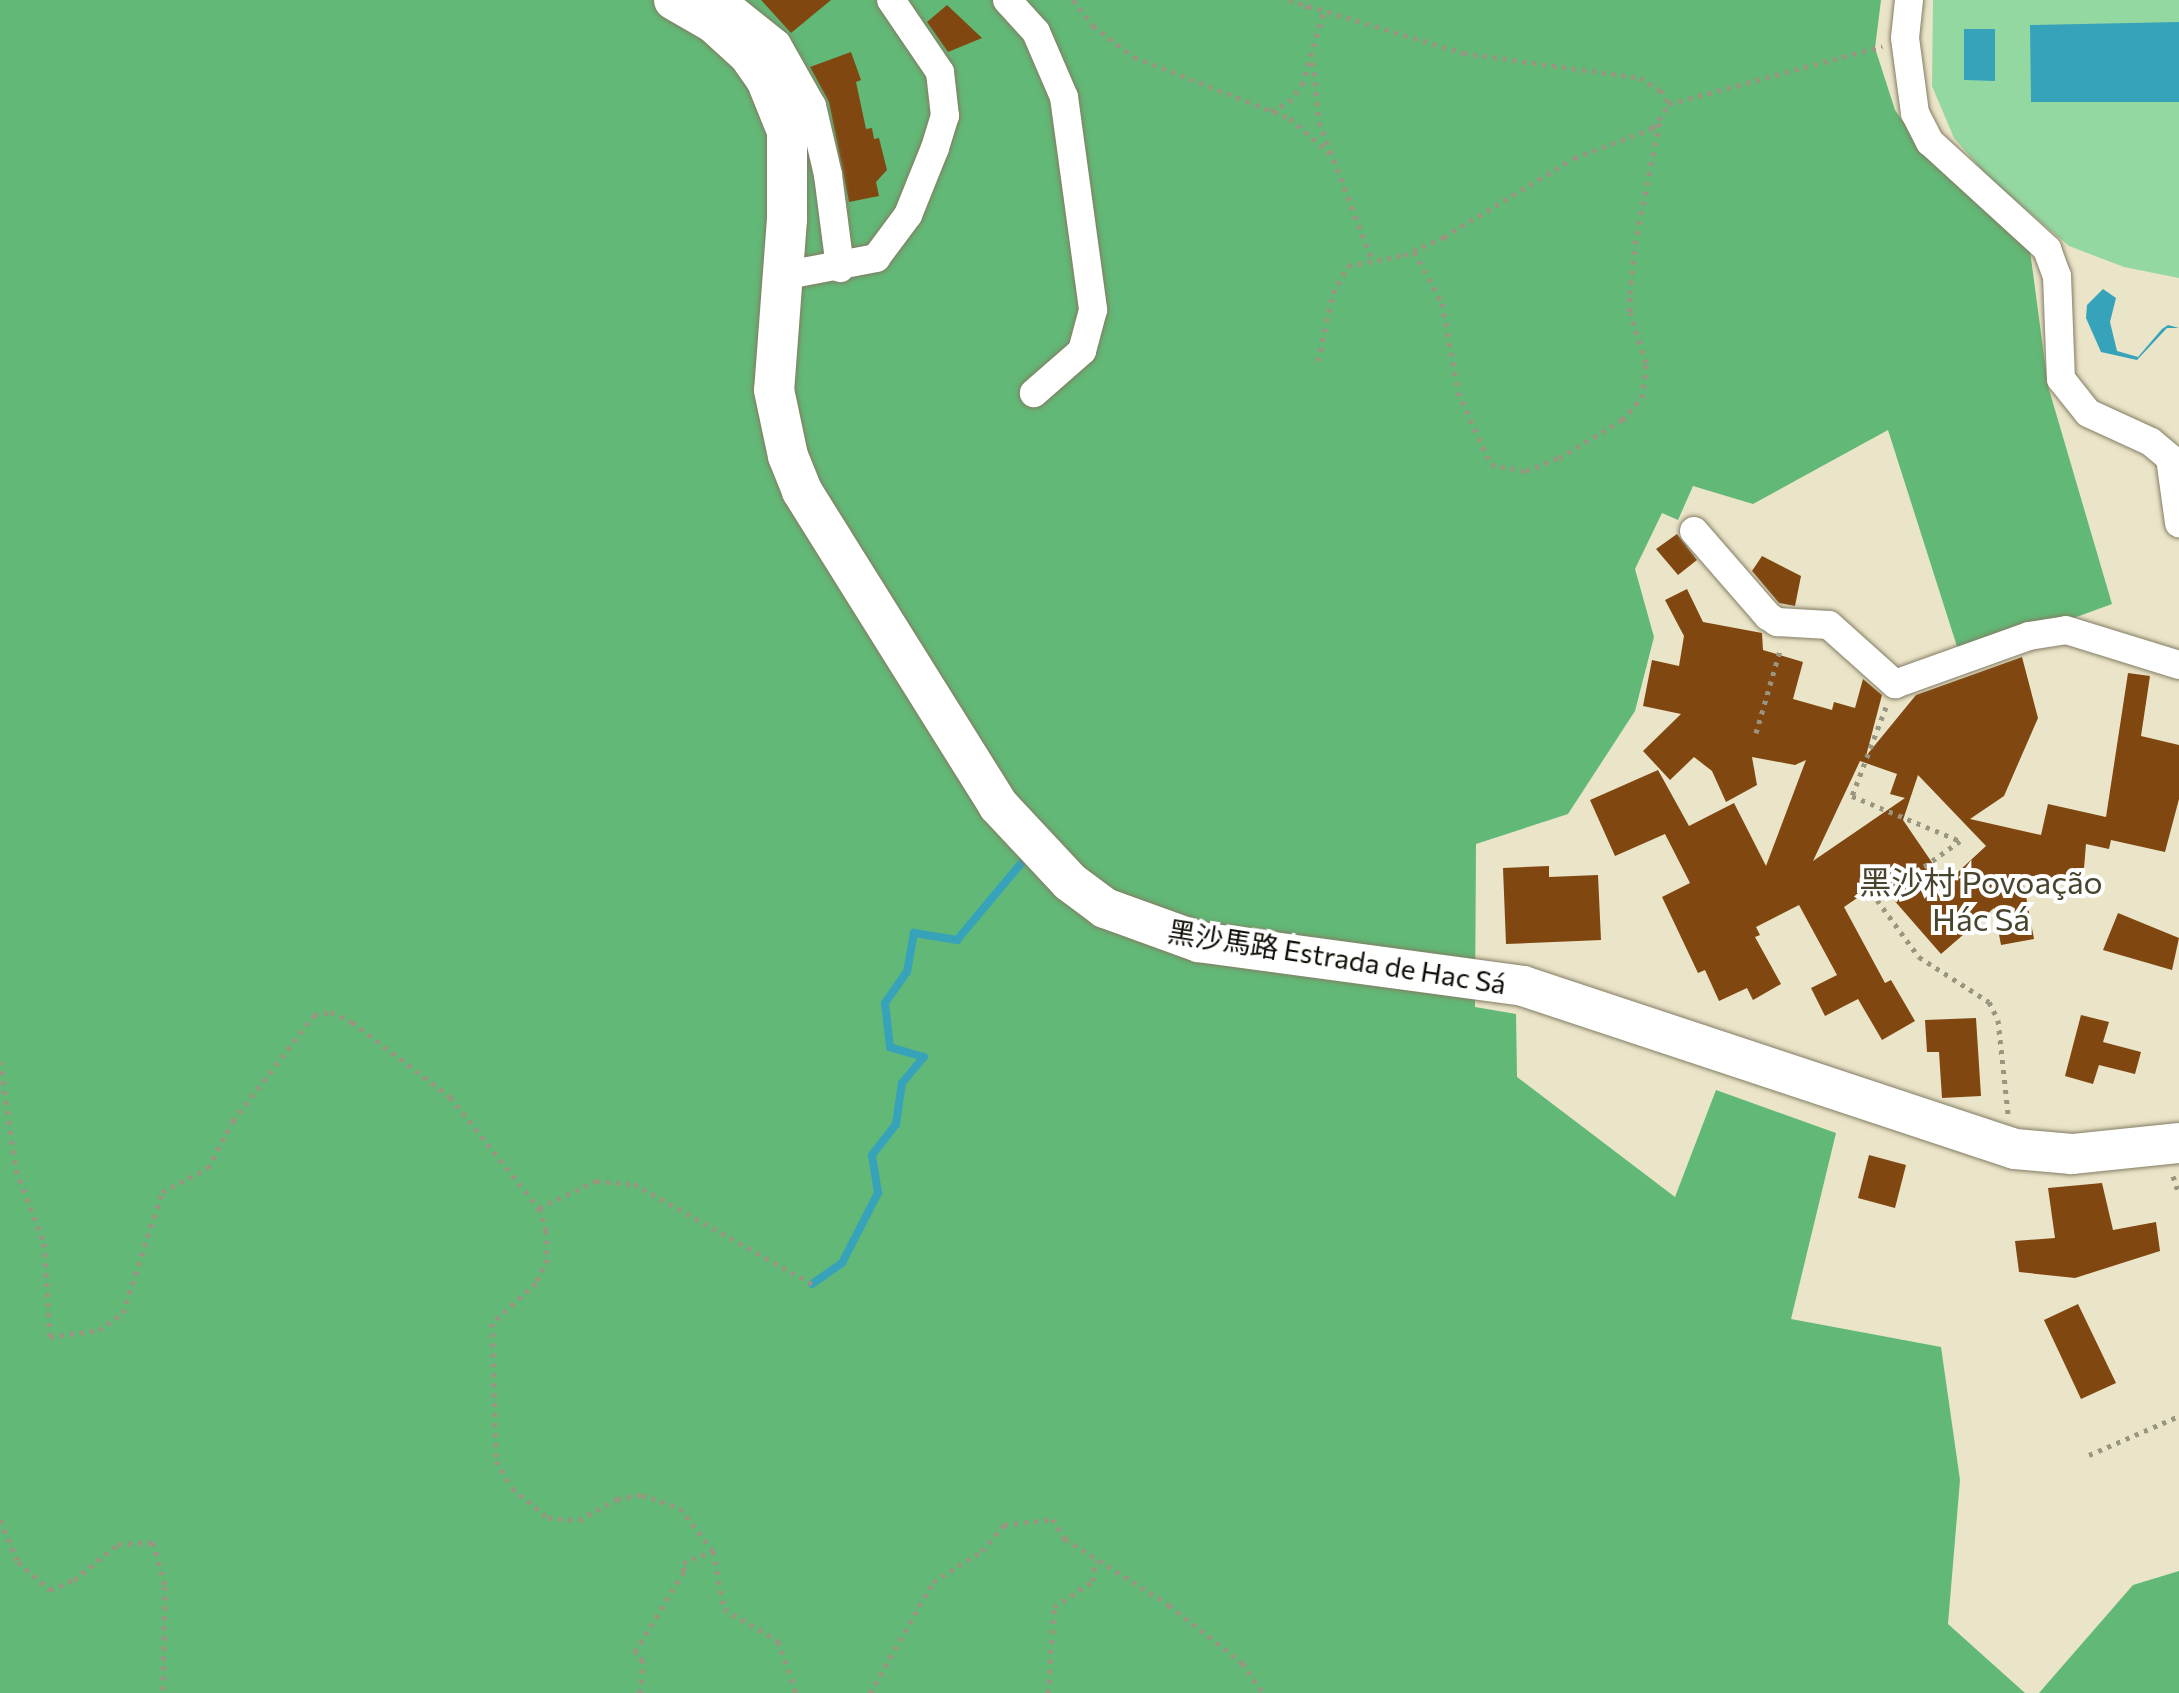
<!DOCTYPE html>
<meta charset="utf-8">
<style>
body{margin:0}
#map{position:relative;width:2179px;height:1693px;overflow:hidden;background:#eae4c8;font-family:Commissioner,"Noto Sans SC",sans-serif}
div>[style]{position:absolute}
[style*='--x']{left:calc(var(--x)*1px);top:calc(var(--y)*1px);width:calc(var(--w)*1px);rotate:calc(var(--a)*1deg)}
.green>*{inset:0;background:#94d8a1}
.forest>*{inset:0;background:#62b876}
.water>*{inset:0;background:#37a3bb}
.stream>*{height:8px;margin:-4px;padding:0 4px;transform-origin:4px;border-radius:4px;background:#37a3bb}
.building>*{inset:0;background:#804710}
.path>*{height:5px;margin-top:-2.5px;transform-origin:0;background:repeating-linear-gradient(90deg,#999580 0 4px,transparent 0 10px)}
.roads{filter:drop-shadow(0 0 2px #827c63) drop-shadow(0 0 2px #827c63)}
.street>*{height:28px;margin:-14px;padding:0 14px;transform-origin:14px;border-radius:14px;background:#fff}
.secondary>*{height:40px;margin:-20px;padding:0 20px;transform-origin:20px;border-radius:20px;background:#fff}
span{translate:-50% -50%;white-space:nowrap;text-align:center;line-height:1.15;-webkit-text-stroke:8px #fff;paint-order:stroke}
.street-label{font-size:28px;color:#0f0d05}
.quarter-label{font-size:32px;color:#49442d}
</style>
<div id="map">
<div class="green">
<div style="clip-path:polygon(1933px 0,2179px 0,2179px 278px,2124px 267px,2069px 246px,1989px 178px,1954px 138px,1932px 86px)"></div>
</div>
<div class="forest">
<div style="clip-path:polygon(0 0,1881px 0,1875px 48px,1895px 110px,1919px 145px,2029px 243px,2048px 386px,2112px 604px,1961px 659px,1888px 430px,1753px 504px,1693px 486px,1678px 520px,1662px 513px,1635px 569px,1654px 637px,1635px 711px,1568px 814px,1476px 844px,1475px 1007px,1516px 1014px,1517px 1077px,1675px 1197px,1716px 1090px,1836px 1133px,1791px 1319px,1941px 1347px,1960px 1480px,1948px 1624px,2025px 1693px,0 1693px)"></div>
<div style="clip-path:polygon(2179px 1571px,2179px 1693px,2039px 1693px,2133px 1585px)"></div>
</div>
<div class="water">
<div style="clip-path:polygon(2179px 22px,2179px 102px,2031px 102px,2030px 25px)"></div>
<div style="clip-path:polygon(1964px 29px,1995px 29px,1995px 81px,1964px 80px)"></div>
<div style="clip-path:polygon(2103px 289px,2116px 298px,2110px 322px,2117px 351px,2138px 357px,2162px 329px,2168px 325px,2179px 328px,2167px 328px,2137px 360px,2101px 352px,2086px 318px,2087px 305px)"></div>
</div>
<div class="stream">
<div style="--x:812;--y:1284;--w:37;--a:-35"></div>
<div style="--x:842;--y:1263;--w:79;--a:-62.8"></div>
<div style="--x:878;--y:1193;--w:38;--a:-99"></div>
<div style="--x:872;--y:1155;--w:39;--a:-52"></div>
<div style="--x:896;--y:1124;--w:41;--a:-81.7"></div>
<div style="--x:902;--y:1083;--w:34;--a:-50"></div>
<div style="--x:924;--y:1057;--w:35;--a:-164"></div>
<div style="--x:890;--y:1047;--w:44;--a:-96.5"></div>
<div style="--x:885;--y:1003;--w:38;--a:-55"></div>
<div style="--x:907;--y:972;--w:40;--a:-80"></div>
<div style="--x:914;--y:933;--w:44;--a:9.2"></div>
<div style="--x:957;--y:940;--w:111;--a:-50.1"></div>
</div>
<div class="building">
<div style="clip-path:polygon(761px 0,831px 0,791px 33px)"></div>
<div style="clip-path:polygon(947px 5px,982px 38px,948px 52px,927px 22px)"></div>
<div style="clip-path:polygon(851px 52px,861px 80px,856px 82px,866px 129px,872px 128px,874px 139px,879px 138px,887px 170px,876px 182px,879px 196px,849px 202px,829px 102px,810px 67px)"></div>
<div style="clip-path:polygon(1677px 534px,1697px 560px,1678px 575px,1656px 549px)"></div>
<div style="clip-path:polygon(1762px 556px,1801px 576px,1795px 606px,1779px 603px,1752px 571px)"></div>
<div style="clip-path:polygon(evenodd,1687px 589px,1703px 622px,1762px 633px,1763px 650px,1803px 662px,1793px 699px,1832px 710px,1834px 702px,1855px 708px,1863px 679px,1882px 695px,1866px 756px,1916px 695px,2022px 657px,2038px 718px,2004px 796px,1970px 819px,2041px 835px,2048px 804px,2106px 817px,2128px 673px,2150px 676px,2141px 736px,2179px 745px,2179px 799px,2165px 852px,2111px 840px,2109px 849px,2086px 844px,2083px 881px,2022px 875px,2034px 939px,2001px 945px,1994px 908px,1941px 954px,1879px 883px,1844px 907px,1885px 983px,1891px 980px,1915px 1021px,1882px 1040px,1858px 999px,1825px 1016px,1811px 988px,1837px 975px,1799px 905px,1756px 927px,1760px 935px,1755px 937px,1781px 984px,1753px 1000px,1747px 988px,1719px 1001px,1705px 970px,1698px 973px,1662px 897px,1690px 883px,1665px 834px,1615px 856px,1590px 800px,1658px 770px,1689px 826px,1734px 803px,1766px 866px,1806px 760px,1795px 765px,1752px 757px,1757px 785px,1726px 802px,1712px 771px,1694px 757px,1670px 780px,1643px 751px,1681px 714px,1643px 706px,1652px 660px,1679px 666px,1684px 636px,1665px 600px,1687px 589px,1860px 761px,1897px 774px,1890px 794px,1905px 798px,1813px 861px,1860px 761px,1687px 589px,1918px 775px,1986px 846px,1946px 883px,1903px 820px,1918px 775px)"></div>
<div style="clip-path:polygon(1549px 866px,1549px 877px,1598px 875px,1601px 940px,1506px 944px,1503px 868px)"></div>
<div style="clip-path:polygon(2118px 913px,2179px 938px,2172px 970px,2103px 950px)"></div>
<div style="clip-path:polygon(2081px 1015px,2109px 1022px,2103px 1042px,2141px 1052px,2135px 1074px,2099px 1065px,2093px 1084px,2065px 1076px)"></div>
<div style="clip-path:polygon(1976px 1018px,1981px 1096px,1942px 1098px,1939px 1052px,1927px 1052px,1925px 1020px)"></div>
<div style="clip-path:polygon(1869px 1155px,1906px 1165px,1895px 1208px,1858px 1198px)"></div>
<div style="clip-path:polygon(2102px 1183px,2113px 1230px,2156px 1222px,2160px 1251px,2075px 1278px,2019px 1272px,2015px 1241px,2055px 1238px,2048px 1188px)"></div>
<div style="clip-path:polygon(2078px 1304px,2116px 1383px,2081px 1399px,2044px 1320px)"></div>
</div>
<div class="path">
<div style="--x:1073;--y:0;--w:33;--a:52"></div>
<div style="--x:1093;--y:26;--w:51;--a:37.1"></div>
<div style="--x:1134;--y:57;--w:168;--a:21.4"></div>
<div style="--x:1290;--y:118;--w:55;--a:42.1"></div>
<div style="--x:1289;--y:0;--w:182;--a:16.9"></div>
<div style="--x:1463;--y:53;--w:179;--a:8"></div>
<div style="--x:1640;--y:78;--w:23;--a:31"></div>
<div style="--x:1660;--y:90;--w:17;--a:57"></div>
<div style="--x:1306;--y:9;--w:10;--a:-61"></div>
<div style="--x:1313;--y:62;--w:60;--a:84.3"></div>
<div style="--x:1319;--y:122;--w:148;--a:69"></div>
<div style="--x:1669;--y:104;--w:221;--a:-15.2"></div>
<div style="--x:1271;--y:111;--w:20;--a:-27"></div>
<div style="--x:1289;--y:102;--w:21;--a:-53"></div>
<div style="--x:1302;--y:85;--w:74;--a:-73.5"></div>
<div style="--x:1414;--y:252;--w:58;--a:61.2"></div>
<div style="--x:1442;--y:303;--w:90;--a:79.8"></div>
<div style="--x:1458;--y:392;--w:80;--a:65.7"></div>
<div style="--x:1491;--y:465;--w:36;--a:10"></div>
<div style="--x:1526;--y:471;--w:35;--a:-22"></div>
<div style="--x:1559;--y:458;--w:74;--a:-31.1"></div>
<div style="--x:1622;--y:420;--w:30;--a:-48"></div>
<div style="--x:1642;--y:398;--w:35;--a:-83"></div>
<div style="--x:1646;--y:363;--w:53;--a:-107.4"></div>
<div style="--x:1630;--y:312;--w:18;--a:-90"></div>
<div style="--x:1630;--y:294;--w:50;--a:-84.3"></div>
<div style="--x:1635;--y:244;--w:126;--a:-78.6"></div>
<div style="--x:1318;--y:361;--w:70;--a:-77.6"></div>
<div style="--x:1333;--y:293;--w:31;--a:-61"></div>
<div style="--x:1348;--y:266;--w:57;--a:-11.1"></div>
<div style="--x:1404;--y:255;--w:44;--a:-24.2"></div>
<div style="--x:1444;--y:237;--w:152;--a:-31.3"></div>
<div style="--x:1574;--y:158;--w:85;--a:-20.8"></div>
<div style="--x:1653;--y:128;--w:29;--a:-56"></div>
<div style="--x:1886;--y:707;--w:95;--a:110.9"></div>
<div style="--x:1852;--y:796;--w:117;--a:22.6"></div>
<div style="--x:1960;--y:841;--w:102;--a:144.6"></div>
<div style="--x:1877;--y:900;--w:71;--a:53.6"></div>
<div style="--x:1919;--y:957;--w:83;--a:32.7"></div>
<div style="--x:1989;--y:1002;--w:20;--a:63"></div>
<div style="--x:1998;--y:1020;--w:94;--a:83.9"></div>
<div style="--x:1756;--y:733;--w:90;--a:-73.8"></div>
<div style="--x:0;--y:1061;--w:110;--a:81.6"></div>
<div style="--x:16;--y:1170;--w:78;--a:69"></div>
<div style="--x:44;--y:1243;--w:94;--a:86.3"></div>
<div style="--x:50;--y:1337;--w:49;--a:-8.1"></div>
<div style="--x:99;--y:1330;--w:29;--a:-35"></div>
<div style="--x:123;--y:1313;--w:127;--a:-72.1"></div>
<div style="--x:162;--y:1192;--w:52;--a:-27.6"></div>
<div style="--x:208;--y:1168;--w:53;--a:-62"></div>
<div style="--x:233;--y:1121;--w:133;--a:-52.6"></div>
<div style="--x:314;--y:1015;--w:17;--a:-10"></div>
<div style="--x:331;--y:1012;--w:23;--a:25"></div>
<div style="--x:352;--y:1022;--w:123;--a:37.4"></div>
<div style="--x:450;--y:1097;--w:142;--a:51.3"></div>
<div style="--x:539;--y:1208;--w:23;--a:72"></div>
<div style="--x:546;--y:1230;--w:29;--a:88"></div>
<div style="--x:547;--y:1259;--w:26;--a:115"></div>
<div style="--x:536;--y:1283;--w:59;--a:137.7"></div>
<div style="--x:492;--y:1323;--w:138;--a:88.3"></div>
<div style="--x:496;--y:1461;--w:31;--a:59"></div>
<div style="--x:512;--y:1488;--w:47;--a:39.8"></div>
<div style="--x:548;--y:1518;--w:31;--a:4"></div>
<div style="--x:579;--y:1520;--w:43;--a:-28.9"></div>
<div style="--x:617;--y:1499;--w:25;--a:-9"></div>
<div style="--x:642;--y:1495;--w:40;--a:18.9"></div>
<div style="--x:680;--y:1508;--w:54;--a:52.5"></div>
<div style="--x:713;--y:1551;--w:59;--a:79.3"></div>
<div style="--x:724;--y:1609;--w:63;--a:30.7"></div>
<div style="--x:778;--y:1641;--w:55;--a:70.9"></div>
<div style="--x:2173;--y:1176;--w:19;--a:72"></div>
<div style="--x:539;--y:1208;--w:63;--a:-25.3"></div>
<div style="--x:596;--y:1181;--w:38;--a:5"></div>
<div style="--x:634;--y:1184;--w:204;--a:29.3"></div>
<div style="--x:2089;--y:1455;--w:98;--a:-23.4"></div>
<div style="--x:0;--y:1520;--w:46;--a:66.8"></div>
<div style="--x:18;--y:1562;--w:43;--a:41.2"></div>
<div style="--x:50;--y:1590;--w:26;--a:-23"></div>
<div style="--x:74;--y:1580;--w:57;--a:-39.3"></div>
<div style="--x:118;--y:1544;--w:35;--a:-3"></div>
<div style="--x:153;--y:1542;--w:46;--a:74.7"></div>
<div style="--x:165;--y:1586;--w:107;--a:91.1"></div>
<div style="--x:640;--y:1693;--w:32;--a:-85"></div>
<div style="--x:643;--y:1661;--w:12;--a:-132"></div>
<div style="--x:635;--y:1652;--w:95;--a:-58.8"></div>
<div style="--x:684;--y:1571;--w:8;--a:-97"></div>
<div style="--x:683;--y:1563;--w:32;--a:-22"></div>
<div style="--x:870;--y:1693;--w:128;--a:-60.4"></div>
<div style="--x:933;--y:1582;--w:58;--a:-32.3"></div>
<div style="--x:982;--y:1551;--w:34;--a:-50"></div>
<div style="--x:1004;--y:1525;--w:48;--a:-7.1"></div>
<div style="--x:1052;--y:1519;--w:24;--a:57"></div>
<div style="--x:1065;--y:1539;--w:123;--a:32.4"></div>
<div style="--x:1169;--y:1605;--w:93;--a:38.5"></div>
<div style="--x:1242;--y:1663;--w:37;--a:55"></div>
<div style="--x:1048;--y:1693;--w:86;--a:-86"></div>
<div style="--x:1054;--y:1607;--w:47;--a:-33.7"></div>
<div style="--x:1093;--y:1581;--w:21;--a:-85"></div>
</div>
<div class="roads">
<div class="street">
<div style="--x:722;--y:0;--w:70;--a:38.7"></div>
<div style="--x:777;--y:44;--w:71;--a:60.6"></div>
<div style="--x:812;--y:106;--w:71;--a:76.9"></div>
<div style="--x:828;--y:175;--w:94;--a:82.6"></div>
<div style="--x:1007;--y:0;--w:43;--a:47.8"></div>
<div style="--x:1036;--y:32;--w:71;--a:66.7"></div>
<div style="--x:1064;--y:97;--w:215;--a:82.2"></div>
<div style="--x:1093;--y:310;--w:42;--a:105"></div>
<div style="--x:1082;--y:351;--w:64;--a:138.8"></div>
<div style="--x:1909;--y:0;--w:38;--a:96"></div>
<div style="--x:1905;--y:38;--w:76;--a:82.4"></div>
<div style="--x:1915;--y:113;--w:33;--a:63"></div>
<div style="--x:1930;--y:142;--w:159;--a:42.4"></div>
<div style="--x:2047;--y:249;--w:29;--a:70"></div>
<div style="--x:2057;--y:276;--w:103;--a:87.8"></div>
<div style="--x:2061;--y:379;--w:43;--a:51.5"></div>
<div style="--x:2088;--y:413;--w:69;--a:24.7"></div>
<div style="--x:2151;--y:442;--w:25;--a:40"></div>
<div style="--x:2170;--y:458;--w:66;--a:82.1"></div>
<div style="--x:782;--y:276;--w:96;--a:-10.8"></div>
<div style="--x:876;--y:258;--w:54;--a:-53.3"></div>
<div style="--x:908;--y:215;--w:72;--a:-68.1"></div>
<div style="--x:935;--y:148;--w:34;--a:-73"></div>
<div style="--x:945;--y:116;--w:44;--a:-96.5"></div>
<div style="--x:940;--y:72;--w:87;--a:-124.2"></div>
<div style="--x:1694;--y:531;--w:113;--a:49"></div>
<div style="--x:1768;--y:616;--w:11;--a:34"></div>
<div style="--x:1777;--y:622;--w:52;--a:3.3"></div>
<div style="--x:1829;--y:625;--w:89;--a:41.8"></div>
<div style="--x:1895;--y:684;--w:142;--a:-19.7"></div>
<div style="--x:2029;--y:636;--w:37;--a:-9"></div>
<div style="--x:2066;--y:630;--w:118;--a:17.2"></div>
</div>
<div class="secondary">
<div style="--x:674;--y:0;--w:46;--a:29.9"></div>
<div style="--x:714;--y:23;--w:47;--a:42.4"></div>
<div style="--x:749;--y:55;--w:29;--a:55"></div>
<div style="--x:766;--y:79;--w:56;--a:68"></div>
<div style="--x:787;--y:131;--w:88;--a:90"></div>
<div style="--x:787;--y:219;--w:171;--a:94.3"></div>
<div style="--x:774;--y:390;--w:67;--a:78"></div>
<div style="--x:788;--y:456;--w:38;--a:68"></div>
<div style="--x:802;--y:491;--w:370;--a:58"></div>
<div style="--x:998;--y:805;--w:105;--a:46.9"></div>
<div style="--x:1070;--y:882;--w:44;--a:36.6"></div>
<div style="--x:1105;--y:908;--w:100;--a:19.9"></div>
<div style="--x:1199;--y:942;--w:327;--a:7.7"></div>
<div style="--x:1523;--y:986;--w:518;--a:18.33"></div>
<div style="--x:2015;--y:1149;--w:57;--a:5"></div>
<div style="--x:2072;--y:1154;--w:108;--a:-5.9"></div>
</div>
</div>
<div class="street-label">
<span style="left:1337px;top:957px;rotate:9deg">黑沙馬路 Estrada de Hac Sá</span>
</div>
<div class="quarter-label">
<span style="left:1981px;top:900px">黑沙村 Povoação<br>Hác Sá</span>
</div>
</div>
